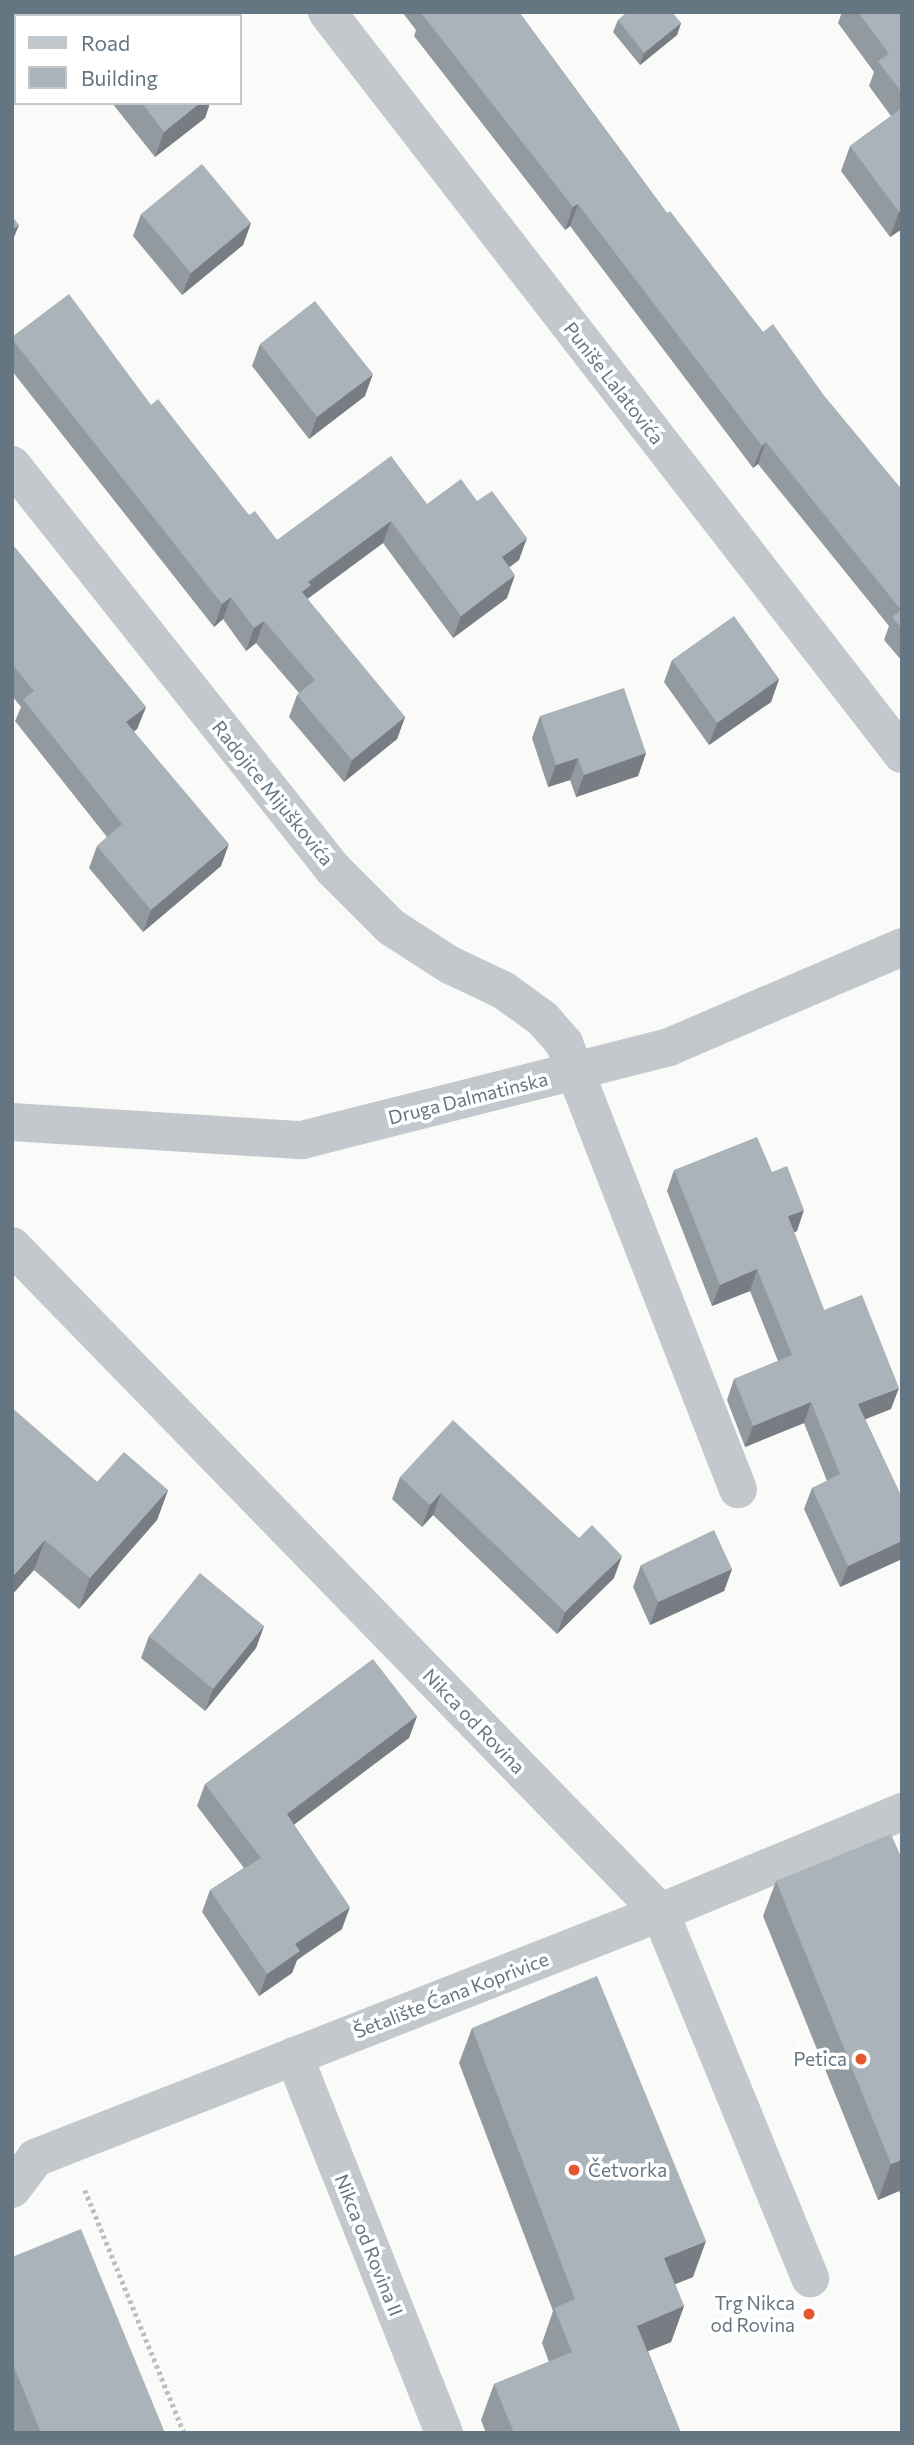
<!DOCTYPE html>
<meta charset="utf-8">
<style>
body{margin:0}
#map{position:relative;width:914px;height:2445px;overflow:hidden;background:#fafaf8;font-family:Commissioner,sans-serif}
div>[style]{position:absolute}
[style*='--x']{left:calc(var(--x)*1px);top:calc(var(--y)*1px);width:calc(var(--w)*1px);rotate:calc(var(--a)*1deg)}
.path>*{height:4.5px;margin-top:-2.25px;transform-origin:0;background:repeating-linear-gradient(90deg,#bbbfc2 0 3.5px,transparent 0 7px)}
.minor>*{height:38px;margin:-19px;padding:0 19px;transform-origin:19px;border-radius:19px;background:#c3c8cc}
.wall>*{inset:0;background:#929a9f}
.shaded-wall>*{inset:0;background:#777d82}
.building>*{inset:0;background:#aab3b9}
.dots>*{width:19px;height:19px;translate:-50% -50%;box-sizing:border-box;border:4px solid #fff;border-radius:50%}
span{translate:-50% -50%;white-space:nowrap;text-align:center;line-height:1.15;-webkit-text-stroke:7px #fff;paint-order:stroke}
.street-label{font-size:19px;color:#657683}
.poi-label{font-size:19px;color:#657683}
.right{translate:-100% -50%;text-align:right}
.left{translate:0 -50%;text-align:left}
.frame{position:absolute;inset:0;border:14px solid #657683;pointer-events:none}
.legend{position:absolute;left:14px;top:14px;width:228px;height:91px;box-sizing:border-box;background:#fff;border:2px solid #c1c8cd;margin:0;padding:9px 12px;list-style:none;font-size:21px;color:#657683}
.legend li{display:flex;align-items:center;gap:14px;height:35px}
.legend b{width:35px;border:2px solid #c1c8cd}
</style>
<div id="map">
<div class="path">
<div style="--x:85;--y:2190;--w:262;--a:67.8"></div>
</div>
<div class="minor">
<div style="--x:327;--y:12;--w:939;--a:52.23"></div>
<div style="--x:12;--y:465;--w:516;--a:51.53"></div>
<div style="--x:333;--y:869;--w:82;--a:45"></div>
<div style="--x:391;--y:927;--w:70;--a:32.8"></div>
<div style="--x:450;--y:965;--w:59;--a:25.3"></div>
<div style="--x:503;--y:990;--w:49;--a:35.9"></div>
<div style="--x:543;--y:1019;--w:32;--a:49"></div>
<div style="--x:564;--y:1043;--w:479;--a:68.7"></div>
<div style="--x:12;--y:1122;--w:291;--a:3.6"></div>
<div style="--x:302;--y:1140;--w:379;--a:-14.2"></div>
<div style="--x:669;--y:1047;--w:254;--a:-23.2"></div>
<div style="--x:12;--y:1246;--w:929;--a:45.78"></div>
<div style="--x:660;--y:1912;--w:396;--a:67.7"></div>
<div style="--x:294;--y:2056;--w:406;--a:68.3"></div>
<div style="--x:12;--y:2189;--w:39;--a:-53"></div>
<div style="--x:35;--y:2158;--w:643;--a:-21.42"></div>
<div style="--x:634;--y:1923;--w:290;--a:-22.5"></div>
</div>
<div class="wall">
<div style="clip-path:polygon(12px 12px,151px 12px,154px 16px,16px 16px,16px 43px,12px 45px)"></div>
<div style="clip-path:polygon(402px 12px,519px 12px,667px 213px,763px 332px,825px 397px,902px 490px,902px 661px,884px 640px,889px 626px,758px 464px,753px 468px,570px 226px,565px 230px,414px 36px,416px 30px)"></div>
<div style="clip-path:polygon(842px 12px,902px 12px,902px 229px,890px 237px,841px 171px,850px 146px,891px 116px,869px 86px,874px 72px,838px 23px)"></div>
<div style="clip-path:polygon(618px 20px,681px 23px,677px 35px,640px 65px,613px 32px)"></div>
<div style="clip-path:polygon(112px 103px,210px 103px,205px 118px,155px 157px)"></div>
<div style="clip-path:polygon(141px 214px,251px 223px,243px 245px,182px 295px,133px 236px)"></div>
<div style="clip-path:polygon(12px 337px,151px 405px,249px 515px,277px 540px,427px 504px,519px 560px,509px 567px,507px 598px,453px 638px,383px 543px,307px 599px,405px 717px,397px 739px,344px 782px,289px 717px,297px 695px,299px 693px,256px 643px,246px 651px,223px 619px,214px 627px,12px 371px)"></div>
<div style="clip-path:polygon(260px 344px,365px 396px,309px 439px,252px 366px)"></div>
<div style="clip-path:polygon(12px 544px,146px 707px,137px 729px,134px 731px,221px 866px,143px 932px,89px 868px,97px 846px,107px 837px,15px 721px,21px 707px,12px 696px)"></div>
<div style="clip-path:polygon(672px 660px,779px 679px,771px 702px,709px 745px,664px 682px)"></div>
<div style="clip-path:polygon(540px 716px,646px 753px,638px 776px,576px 797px,570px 780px,548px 787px,532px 738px)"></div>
<div style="clip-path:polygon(674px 1170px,797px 1231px,794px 1232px,824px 1310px,891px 1409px,865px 1419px,902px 1498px,902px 1559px,840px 1587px,804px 1509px,812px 1488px,827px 1481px,804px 1423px,745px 1447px,727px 1400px,734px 1379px,778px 1361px,750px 1291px,712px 1306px,667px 1191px)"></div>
<div style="clip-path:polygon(12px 1408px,97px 1482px,168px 1490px,157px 1520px,79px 1609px,34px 1570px)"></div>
<div style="clip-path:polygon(400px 1477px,579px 1538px,614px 1578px,557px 1634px,433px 1515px,422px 1527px,392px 1499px)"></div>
<div style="clip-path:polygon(641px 1565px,732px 1569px,724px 1591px,650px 1625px,633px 1587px)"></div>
<div style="clip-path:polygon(264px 1626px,256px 1648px,205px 1711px,141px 1658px,149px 1636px)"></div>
<div style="clip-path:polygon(417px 1716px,409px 1738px,294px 1824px,342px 1929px,297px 1960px,292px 1973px,259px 1996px,202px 1912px,210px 1890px,244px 1868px,197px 1806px,205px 1784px)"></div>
<div style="clip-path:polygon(902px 1859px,902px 2199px,899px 2191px,878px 2200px,763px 1916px,776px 1881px)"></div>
<div style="clip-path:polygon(472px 2028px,693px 2277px,675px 2284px,684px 2306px,671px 2342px,648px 2351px,681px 2433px,486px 2433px,481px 2420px,494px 2384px,549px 2362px,542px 2343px,553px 2311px,459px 2063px)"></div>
<div style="clip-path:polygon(12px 2257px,165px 2433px,14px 2433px,12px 2429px)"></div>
</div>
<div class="shaded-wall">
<div style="clip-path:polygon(32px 12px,44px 12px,43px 16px,27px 16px)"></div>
<div style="clip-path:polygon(49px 12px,54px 12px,53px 16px,47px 16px)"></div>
<div style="clip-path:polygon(681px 23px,677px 35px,640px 65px,644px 53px)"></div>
<div style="clip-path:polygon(16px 24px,16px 43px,12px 45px,12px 27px)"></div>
<div style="clip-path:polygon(200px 103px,210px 103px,205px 118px,155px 157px,164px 132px)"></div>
<div style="clip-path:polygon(578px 204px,570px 226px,565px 230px,573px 207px)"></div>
<div style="clip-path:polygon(902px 210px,902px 229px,890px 237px,899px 212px)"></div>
<div style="clip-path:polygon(251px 223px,243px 245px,182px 295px,191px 273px)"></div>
<div style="clip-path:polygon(19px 225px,12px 242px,12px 229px)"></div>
<div style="clip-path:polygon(373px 374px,365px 396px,309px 439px,317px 417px)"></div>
<div style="clip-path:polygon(766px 442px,758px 464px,753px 468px,762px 446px)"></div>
<div style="clip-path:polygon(391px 521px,383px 543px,306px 600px,302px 592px,308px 582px)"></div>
<div style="clip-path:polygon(527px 538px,519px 560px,494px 579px,502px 557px)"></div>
<div style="clip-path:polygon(515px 575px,507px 598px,453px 638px,461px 616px)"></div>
<div style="clip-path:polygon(231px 597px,223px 619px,214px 627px,222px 604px)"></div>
<div style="clip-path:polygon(264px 621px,256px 643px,246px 651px,254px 628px)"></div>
<div style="clip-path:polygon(779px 679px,771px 702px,709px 745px,717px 723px)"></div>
<div style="clip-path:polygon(146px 707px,137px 729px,118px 744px,126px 722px)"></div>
<div style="clip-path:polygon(405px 717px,397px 739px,344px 782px,352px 760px)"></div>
<div style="clip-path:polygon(646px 753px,638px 776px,576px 797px,584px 775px)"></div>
<div style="clip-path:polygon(578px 758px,570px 780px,548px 787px,556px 765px)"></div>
<div style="clip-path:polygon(229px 844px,221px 866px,143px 932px,151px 910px)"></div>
<div style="clip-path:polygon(804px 1210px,797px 1231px,780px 1238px,788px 1216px)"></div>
<div style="clip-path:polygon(757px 1269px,750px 1291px,712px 1306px,720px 1285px)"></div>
<div style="clip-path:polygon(899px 1388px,891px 1409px,851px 1425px,858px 1404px)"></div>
<div style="clip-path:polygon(811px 1402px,804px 1423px,745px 1447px,753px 1426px)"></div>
<div style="clip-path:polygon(168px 1490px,157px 1520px,79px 1609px,90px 1578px)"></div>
<div style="clip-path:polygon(441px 1493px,433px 1515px,422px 1527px,430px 1505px)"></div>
<div style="clip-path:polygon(45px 1540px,34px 1570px,12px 1595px,12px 1577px)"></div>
<div style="clip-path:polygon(902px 1541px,902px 1559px,840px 1587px,848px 1566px)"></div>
<div style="clip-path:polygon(622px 1556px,614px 1578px,557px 1634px,565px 1612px)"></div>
<div style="clip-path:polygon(732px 1569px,724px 1591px,650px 1625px,658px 1602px)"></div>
<div style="clip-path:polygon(264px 1626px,256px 1648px,205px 1711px,213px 1689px)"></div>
<div style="clip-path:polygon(417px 1716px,409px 1738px,279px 1836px,287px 1814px)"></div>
<div style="clip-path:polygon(350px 1907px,342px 1929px,297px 1960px,292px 1973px,259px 1996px,267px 1974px,295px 1944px)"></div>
<div style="clip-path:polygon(902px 2160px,902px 2183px,899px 2191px,878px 2200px,891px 2164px)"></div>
<div style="clip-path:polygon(706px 2241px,693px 2277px,651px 2294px,664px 2258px)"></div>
<div style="clip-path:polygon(684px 2306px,671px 2342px,624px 2361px,637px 2326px)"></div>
</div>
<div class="building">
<div style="clip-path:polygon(12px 12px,32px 12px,27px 16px,16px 16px,16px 24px,12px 27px)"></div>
<div style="clip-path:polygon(71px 12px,151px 12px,154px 16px,73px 16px)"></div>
<div style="clip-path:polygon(424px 12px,519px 12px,667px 213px,670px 211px,763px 332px,773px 324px,825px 397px,902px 490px,902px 629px,892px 617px,901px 610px,766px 442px,762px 446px,578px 204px,573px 207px,422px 14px)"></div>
<div style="clip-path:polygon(627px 12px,672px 12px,681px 23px,644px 53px,618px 20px)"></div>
<div style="clip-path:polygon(858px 12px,902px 12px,902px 93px,878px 61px,889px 54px)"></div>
<div style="clip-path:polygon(142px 103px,200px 103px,164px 132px)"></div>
<div style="clip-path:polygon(902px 108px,902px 210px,899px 212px,850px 146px)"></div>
<div style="clip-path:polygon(202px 164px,251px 223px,191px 273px,141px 214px)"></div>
<div style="clip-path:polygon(12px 216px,19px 225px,12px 229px)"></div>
<div style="clip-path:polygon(69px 294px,151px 405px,158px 399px,249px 515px,255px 511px,277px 540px,391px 456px,427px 504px,461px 479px,477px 501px,492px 491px,527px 538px,502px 557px,515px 575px,461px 616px,391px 521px,308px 582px,311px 585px,302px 592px,405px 717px,352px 760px,297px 695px,315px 680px,264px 621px,254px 628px,231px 597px,222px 604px,12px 339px,12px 337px)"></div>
<div style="clip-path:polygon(315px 301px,373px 374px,317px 417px,260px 344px)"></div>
<div style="clip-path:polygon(12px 544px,146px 707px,126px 722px,229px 844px,151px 910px,97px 846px,122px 824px,23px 699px,34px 691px,12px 664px)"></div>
<div style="clip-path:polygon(734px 616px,779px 679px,717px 723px,672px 660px)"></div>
<div style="clip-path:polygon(624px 688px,646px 753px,584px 775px,578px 758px,556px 765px,540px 716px)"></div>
<div style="clip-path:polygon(757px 1137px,772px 1172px,787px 1166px,804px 1210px,788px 1216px,824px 1310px,862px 1295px,899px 1388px,858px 1404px,902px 1498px,902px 1541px,848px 1566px,812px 1488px,840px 1474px,811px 1402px,753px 1426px,734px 1379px,792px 1355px,757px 1269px,720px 1285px,674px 1170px)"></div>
<div style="clip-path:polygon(12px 1408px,97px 1482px,124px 1452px,168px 1490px,90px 1578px,45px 1540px,12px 1577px)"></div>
<div style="clip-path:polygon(453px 1420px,579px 1538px,592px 1525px,622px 1556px,565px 1612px,441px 1493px,430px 1505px,400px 1477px)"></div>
<div style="clip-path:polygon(714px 1530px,732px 1569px,658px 1602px,641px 1565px)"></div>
<div style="clip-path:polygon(200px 1573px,264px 1626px,213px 1689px,149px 1636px)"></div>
<div style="clip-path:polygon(373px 1659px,417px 1716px,287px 1814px,350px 1907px,295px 1944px,300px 1951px,267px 1974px,210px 1890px,261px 1858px,205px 1784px)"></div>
<div style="clip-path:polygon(891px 1834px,902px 1859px,902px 2160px,891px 2164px,776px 1881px)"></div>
<div style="clip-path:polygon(597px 1976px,706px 2241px,664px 2258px,684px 2306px,637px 2326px,681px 2433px,514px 2433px,494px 2384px,572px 2352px,554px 2308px,575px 2299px,472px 2028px)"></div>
<div style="clip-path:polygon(81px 2229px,165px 2433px,41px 2433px,12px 2362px,12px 2257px)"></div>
</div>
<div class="dots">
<div style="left:861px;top:2059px;background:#e4572e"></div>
<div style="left:574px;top:2170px;background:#e4572e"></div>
<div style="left:809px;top:2314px;background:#e4572e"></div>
</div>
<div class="street-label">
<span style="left:614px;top:383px;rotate:52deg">Puniše Lalatovića</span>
<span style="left:273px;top:793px;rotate:51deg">Radojice Mijuškovića</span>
<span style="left:468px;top:1098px;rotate:-14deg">Druga Dalmatinska</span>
<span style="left:474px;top:1721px;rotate:46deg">Nikca od Rovina</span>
<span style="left:451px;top:1995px;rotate:-21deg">Šetalište Ćana Koprivice</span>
<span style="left:369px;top:2245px;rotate:68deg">Nikca od Rovina II</span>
</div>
<div class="poi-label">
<span class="right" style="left:847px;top:2059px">Petica</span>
<span class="left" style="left:588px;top:2170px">Četvorka</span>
<span class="right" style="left:795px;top:2314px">Trg Nikca<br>od Rovina</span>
</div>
<div class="frame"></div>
<ul class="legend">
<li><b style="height:9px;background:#c3c8cc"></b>Road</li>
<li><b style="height:19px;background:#aab3b9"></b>Building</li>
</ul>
</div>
